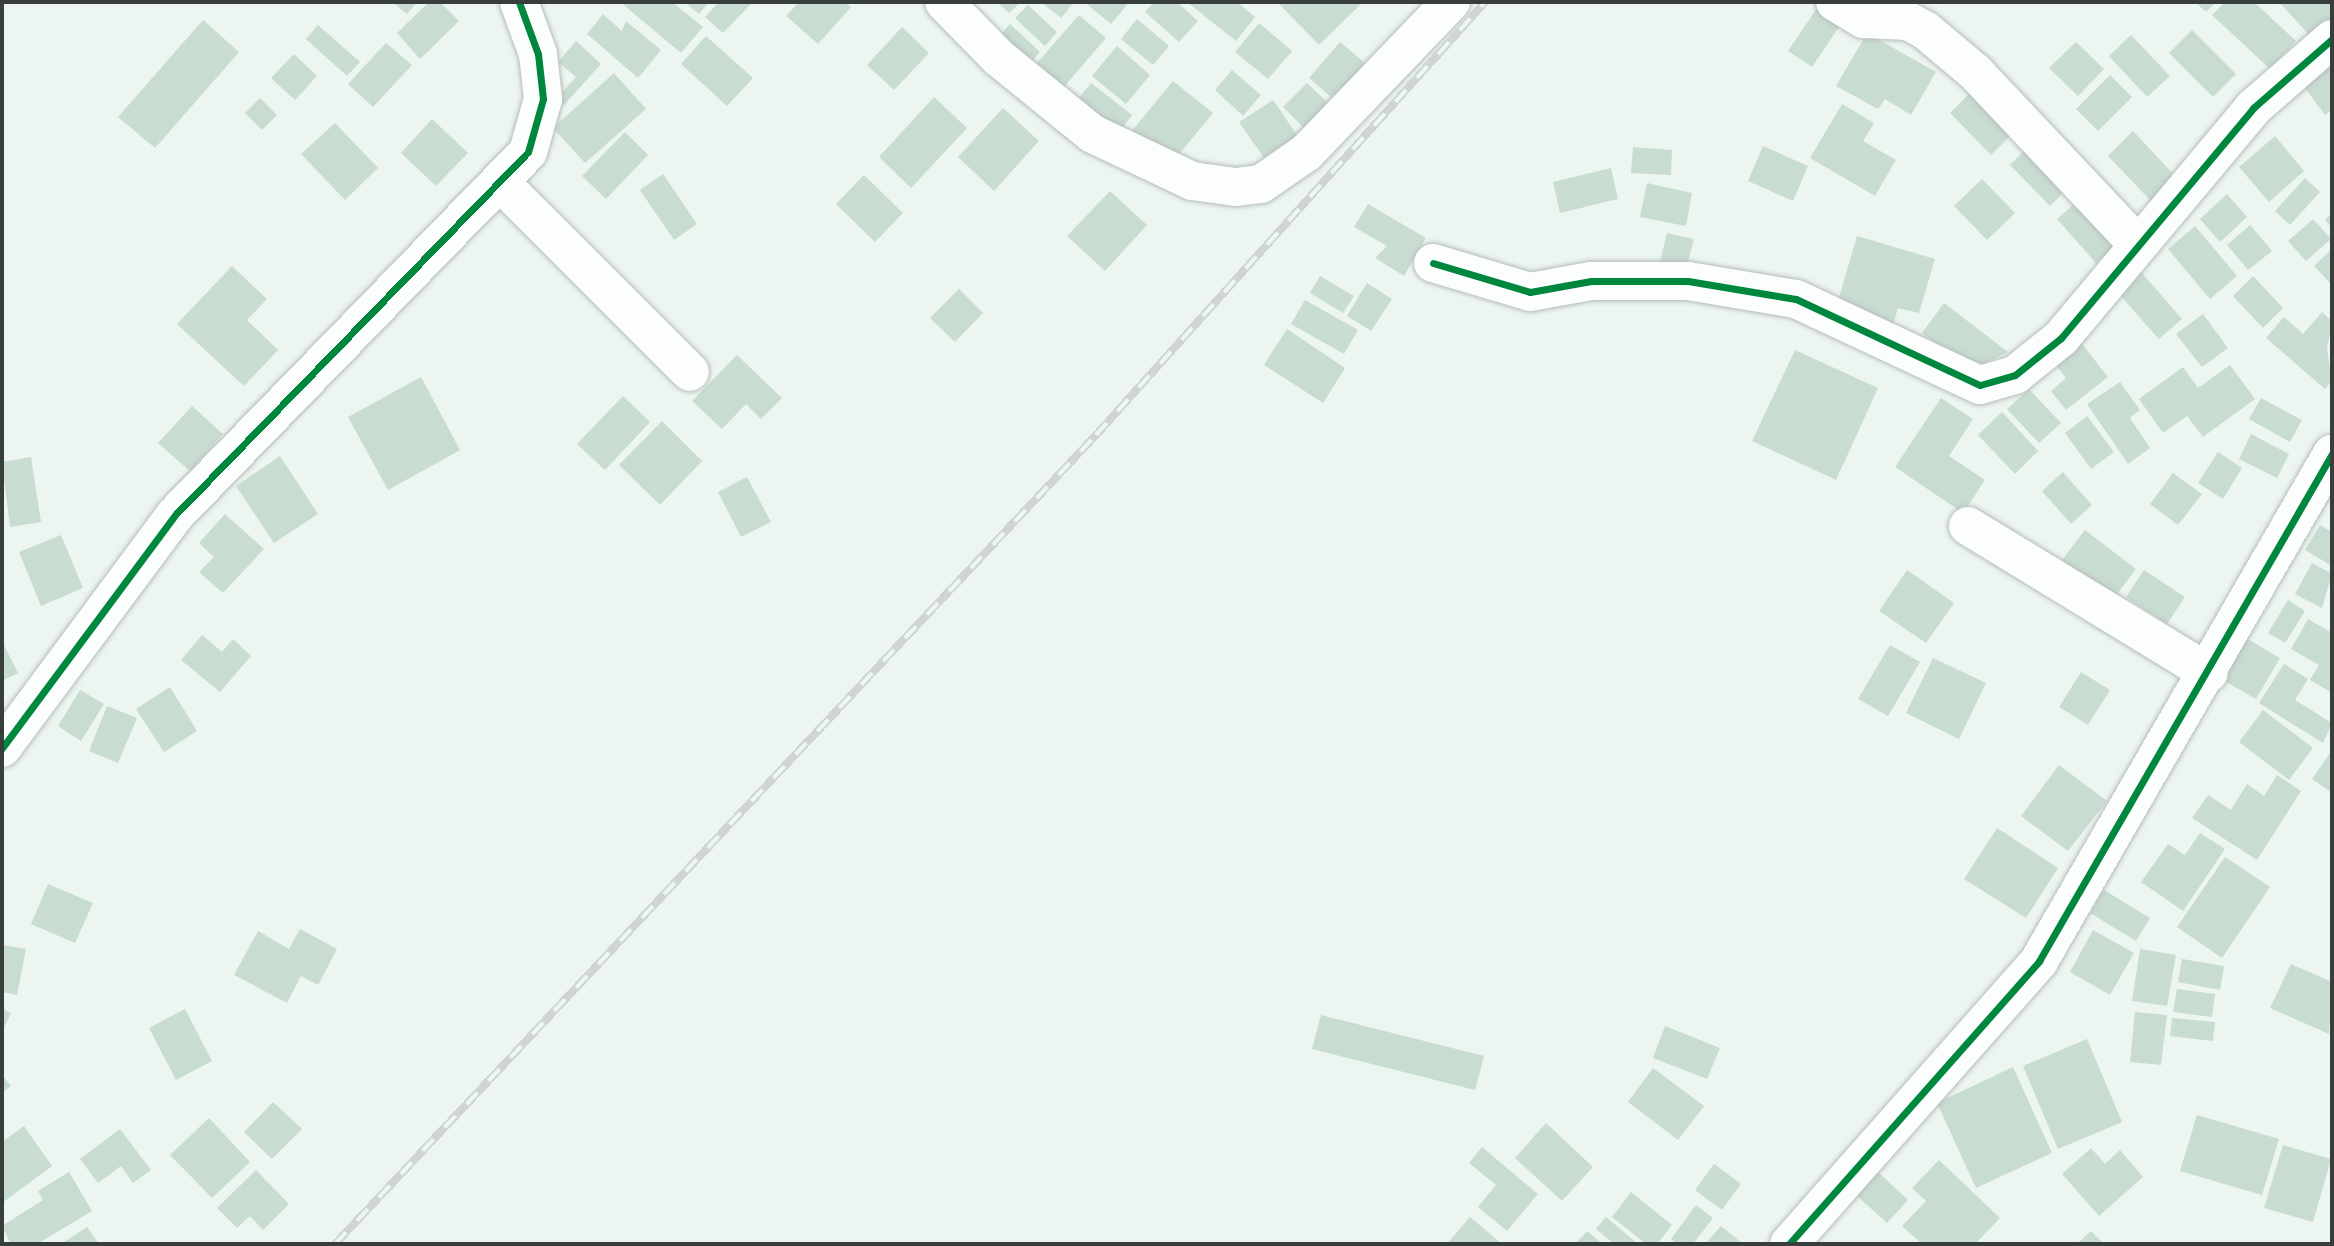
<!DOCTYPE html>
<style>
body{margin:0}
#map{position:relative;width:2334px;height:1246px;overflow:hidden;background:#ecf5f0;font-family:"Sofia Sans Condensed",sans-serif}
div>[style]{position:absolute}
[style*='--x']{left:calc(var(--x)*1px);top:calc(var(--y)*1px);width:calc(var(--w)*1px);rotate:calc(var(--a)*1deg)}
.building>*{inset:0;background:#c8dcd2}
.roads{filter:drop-shadow(0 0 2px #b6bdb9) drop-shadow(0 0 2px #b6bdb9)}
.street>*{height:38px;margin:-19px;padding:0 19px;transform-origin:19px;border-radius:19px;background:#fcfefd}
.rail>*{height:8px;margin-top:-4px;transform-origin:0;background:repeating-linear-gradient(90deg,#e8f9f0 0 16px,#d1d4d2 0 32px);box-sizing:border-box;border-block:2px solid #d1d4d2}
.cycleway>*{height:7px;margin:-3.5px;padding:0 3.5px;transform-origin:3.5px;border-radius:3.5px;background:#00873e}
span{translate:-50% -50%;white-space:nowrap;text-align:center;line-height:1.15;-webkit-text-stroke:6px #e8f9f0;paint-order:stroke}
.frame{position:absolute;inset:0;border:4px solid #373e3b;pointer-events:none}
</style>
<div id="map">
<div class="building">
<div style="clip-path:polygon(392px 2px,417px 2px,407px 14px)"></div>
<div style="clip-path:polygon(429px 2px,440px 2px,459px 21px,420px 59px,397px 33px)"></div>
<div style="clip-path:polygon(620px 2px,672px 2px,703px 27px,681px 53px)"></div>
<div style="clip-path:polygon(684px 2px,709px 2px,699px 14px)"></div>
<div style="clip-path:polygon(719px 2px,753px 2px,723px 33px,705px 17px)"></div>
<div style="clip-path:polygon(799px 2px,845px 2px,851px 7px,818px 44px,786px 16px)"></div>
<div style="clip-path:polygon(997px 2px,1021px 2px,1009px 13px)"></div>
<div style="clip-path:polygon(1041px 2px,1074px 2px,1061px 18px)"></div>
<div style="clip-path:polygon(1084px 2px,1123px 2px,1127px 5px,1111px 24px)"></div>
<div style="clip-path:polygon(1154px 2px,1177px 2px,1198px 21px,1179px 42px,1145px 12px)"></div>
<div style="clip-path:polygon(1187px 2px,1237px 2px,1255px 17px,1236px 41px)"></div>
<div style="clip-path:polygon(1277px 2px,1363px 2px,1319px 45px)"></div>
<div style="clip-path:polygon(2195px 2px,2216px 2px,2206px 12px)"></div>
<div style="clip-path:polygon(2225px 2px,2254px 2px,2296px 41px,2270px 69px,2212px 15px)"></div>
<div style="clip-path:polygon(2279px 2px,2332px 2px,2332px 17px,2311px 37px)"></div>
<div style="clip-path:polygon(1028px 5px,1057px 32px,1045px 46px,1015px 18px)"></div>
<div style="clip-path:polygon(1817px 8px,1841px 24px,1812px 67px,1788px 51px)"></div>
<div style="clip-path:polygon(603px 14px,622px 31px,626px 21px,661px 50px,638px 78px,587px 34px)"></div>
<div style="clip-path:polygon(1079px 15px,1106px 38px,1057px 95px,1030px 71px)"></div>
<div style="clip-path:polygon(1137px 19px,1169px 46px,1153px 65px,1121px 39px)"></div>
<div style="clip-path:polygon(203px 20px,239px 52px,155px 148px,118px 117px)"></div>
<div style="clip-path:polygon(1259px 23px,1292px 51px,1268px 79px,1235px 52px)"></div>
<div style="clip-path:polygon(1010px 24px,1040px 52px,1029px 65px,998px 38px)"></div>
<div style="clip-path:polygon(318px 25px,360px 62px,347px 76px,306px 39px)"></div>
<div style="clip-path:polygon(902px 27px,929px 53px,894px 90px,867px 65px)"></div>
<div style="clip-path:polygon(2192px 30px,2236px 74px,2213px 97px,2169px 53px)"></div>
<div style="clip-path:polygon(1867px 33px,1936px 72px,1911px 115px,1885px 99px,1878px 109px,1836px 86px)"></div>
<div style="clip-path:polygon(2131px 35px,2170px 76px,2147px 97px,2109px 56px)"></div>
<div style="clip-path:polygon(706px 36px,753px 78px,727px 106px,681px 64px)"></div>
<div style="clip-path:polygon(576px 41px,601px 64px,564px 105px,556px 99px,576px 77px,558px 62px)"></div>
<div style="clip-path:polygon(1340px 42px,1371px 68px,1339px 104px,1309px 78px)"></div>
<div style="clip-path:polygon(2076px 42px,2104px 69px,2078px 96px,2049px 68px)"></div>
<div style="clip-path:polygon(386px 43px,412px 65px,373px 107px,348px 84px)"></div>
<div style="clip-path:polygon(1117px 46px,1150px 75px,1126px 104px,1092px 76px)"></div>
<div style="clip-path:polygon(294px 54px,317px 76px,295px 100px,271px 78px)"></div>
<div style="clip-path:polygon(2332px 61px,2332px 109px,2325px 115px,2302px 84px)"></div>
<div style="clip-path:polygon(1232px 70px,1261px 95px,1243px 116px,1215px 90px)"></div>
<div style="clip-path:polygon(614px 73px,646px 109px,585px 163px,553px 128px)"></div>
<div style="clip-path:polygon(2110px 75px,2132px 97px,2098px 131px,2076px 109px)"></div>
<div style="clip-path:polygon(1173px 81px,1213px 113px,1170px 165px,1131px 132px)"></div>
<div style="clip-path:polygon(1091px 83px,1132px 115px,1115px 138px,1073px 105px)"></div>
<div style="clip-path:polygon(1307px 83px,1328px 103px,1304px 128px,1283px 107px)"></div>
<div style="clip-path:polygon(1976px 87px,2017px 129px,1991px 155px,1950px 113px)"></div>
<div style="clip-path:polygon(934px 97px,967px 128px,911px 188px,879px 157px)"></div>
<div style="clip-path:polygon(260px 98px,277px 115px,262px 130px,245px 113px)"></div>
<div style="clip-path:polygon(1273px 100px,1297px 135px,1264px 158px,1239px 122px)"></div>
<div style="clip-path:polygon(1842px 104px,1874px 123px,1863px 141px,1896px 160px,1875px 196px,1810px 158px)"></div>
<div style="clip-path:polygon(1003px 108px,1039px 141px,994px 191px,958px 157px)"></div>
<div style="clip-path:polygon(432px 119px,468px 153px,436px 186px,401px 153px)"></div>
<div style="clip-path:polygon(335px 123px,378px 168px,345px 200px,301px 154px)"></div>
<div style="clip-path:polygon(2133px 131px,2176px 177px,2151px 201px,2108px 156px)"></div>
<div style="clip-path:polygon(625px 132px,648px 155px,606px 199px,582px 176px)"></div>
<div style="clip-path:polygon(2275px 136px,2304px 171px,2269px 202px,2239px 167px)"></div>
<div style="clip-path:polygon(1763px 146px,1808px 166px,1793px 201px,1748px 181px)"></div>
<div style="clip-path:polygon(1633px 147px,1672px 150px,1671px 175px,1631px 173px)"></div>
<div style="clip-path:polygon(2027px 148px,2067px 189px,2050px 206px,2010px 165px)"></div>
<div style="clip-path:polygon(1611px 168px,1618px 199px,1560px 213px,1553px 182px)"></div>
<div style="clip-path:polygon(663px 174px,697px 224px,674px 240px,640px 190px)"></div>
<div style="clip-path:polygon(864px 175px,903px 213px,875px 242px,836px 204px)"></div>
<div style="clip-path:polygon(2305px 178px,2320px 192px,2290px 225px,2275px 211px)"></div>
<div style="clip-path:polygon(1982px 179px,2015px 213px,1987px 240px,1954px 206px)"></div>
<div style="clip-path:polygon(1647px 183px,1692px 193px,1686px 226px,1640px 217px)"></div>
<div style="clip-path:polygon(1110px 191px,1147px 225px,1105px 271px,1067px 236px)"></div>
<div style="clip-path:polygon(2227px 194px,2247px 217px,2220px 242px,2200px 219px)"></div>
<div style="clip-path:polygon(2079px 200px,2118px 243px,2096px 263px,2057px 219px)"></div>
<div style="clip-path:polygon(1368px 204px,1426px 238px,1404px 276px,1375px 258px,1387px 246px,1354px 227px)"></div>
<div style="clip-path:polygon(2332px 213px,2332px 228px,2325px 220px)"></div>
<div style="clip-path:polygon(2313px 219px,2331px 239px,2306px 261px,2288px 241px)"></div>
<div style="clip-path:polygon(2250px 225px,2272px 251px,2248px 270px,2227px 245px)"></div>
<div style="clip-path:polygon(2195px 226px,2237px 276px,2210px 299px,2168px 249px)"></div>
<div style="clip-path:polygon(1667px 233px,1694px 239px,1685px 272px,1659px 266px)"></div>
<div style="clip-path:polygon(1857px 236px,1935px 259px,1919px 313px,1898px 308px,1893px 325px,1836px 308px)"></div>
<div style="clip-path:polygon(2332px 249px,2332px 285px,2314px 266px)"></div>
<div style="clip-path:polygon(232px 266px,267px 299px,247px 320px,278px 350px,244px 386px,177px 324px)"></div>
<div style="clip-path:polygon(2141px 272px,2182px 319px,2159px 339px,2118px 293px)"></div>
<div style="clip-path:polygon(1320px 276px,1354px 296px,1343px 313px,1310px 293px)"></div>
<div style="clip-path:polygon(2253px 276px,2283px 308px,2263px 328px,2233px 296px)"></div>
<div style="clip-path:polygon(1367px 283px,1392px 299px,1371px 331px,1347px 316px)"></div>
<div style="clip-path:polygon(959px 289px,983px 313px,955px 342px,930px 318px)"></div>
<div style="clip-path:polygon(1305px 300px,1358px 330px,1344px 354px,1291px 324px)"></div>
<div style="clip-path:polygon(1944px 303px,2008px 352px,1971px 370px,1922px 333px)"></div>
<div style="clip-path:polygon(2322px 312px,2332px 321px,2327px 349px,2332px 381px,2325px 389px,2266px 338px,2284px 317px,2303px 334px)"></div>
<div style="clip-path:polygon(2203px 314px,2228px 348px,2202px 367px,2176px 334px)"></div>
<div style="clip-path:polygon(1287px 329px,1345px 368px,1323px 403px,1264px 365px)"></div>
<div style="clip-path:polygon(2079px 340px,2108px 377px,2066px 410px,2051px 391px,2066px 378px,2052px 361px)"></div>
<div style="clip-path:polygon(1795px 350px,1878px 388px,1836px 480px,1752px 441px)"></div>
<div style="clip-path:polygon(737px 355px,782px 398px,761px 419px,746px 404px,722px 429px,692px 401px)"></div>
<div style="clip-path:polygon(2230px 365px,2255px 399px,2203px 437px,2187px 416px,2163px 433px,2139px 399px,2183px 367px,2198px 388px)"></div>
<div style="clip-path:polygon(421px 377px,460px 450px,388px 490px,348px 417px)"></div>
<div style="clip-path:polygon(2120px 382px,2140px 410px,2130px 418px,2150px 448px,2128px 464px,2087px 404px)"></div>
<div style="clip-path:polygon(2029px 389px,2061px 423px,2039px 443px,2007px 409px)"></div>
<div style="clip-path:polygon(623px 396px,650px 422px,605px 470px,577px 444px)"></div>
<div style="clip-path:polygon(1941px 398px,1973px 419px,1949px 456px,1985px 480px,1963px 513px,1895px 467px)"></div>
<div style="clip-path:polygon(2261px 398px,2302px 420px,2290px 442px,2249px 419px)"></div>
<div style="clip-path:polygon(192px 406px,223px 434px,190px 471px,158px 443px)"></div>
<div style="clip-path:polygon(2002px 412px,2038px 451px,2015px 474px,1978px 435px)"></div>
<div style="clip-path:polygon(2087px 416px,2114px 452px,2091px 469px,2065px 433px)"></div>
<div style="clip-path:polygon(662px 421px,702px 461px,660px 505px,619px 465px)"></div>
<div style="clip-path:polygon(2251px 434px,2289px 454px,2277px 478px,2239px 459px)"></div>
<div style="clip-path:polygon(2218px 452px,2242px 468px,2223px 499px,2198px 483px)"></div>
<div style="clip-path:polygon(280px 456px,318px 514px,274px 543px,236px 486px)"></div>
<div style="clip-path:polygon(31px 457px,41px 522px,10px 527px,2px 462px)"></div>
<div style="clip-path:polygon(2063px 472px,2092px 505px,2071px 524px,2042px 491px)"></div>
<div style="clip-path:polygon(2173px 473px,2202px 494px,2178px 525px,2150px 504px)"></div>
<div style="clip-path:polygon(747px 477px,771px 522px,741px 537px,718px 492px)"></div>
<div style="clip-path:polygon(225px 514px,264px 549px,223px 593px,199px 572px,214px 557px,199px 543px)"></div>
<div style="clip-path:polygon(2320px 525px,2332px 532px,2332px 566px,2305px 550px)"></div>
<div style="clip-path:polygon(2085px 530px,2136px 569px,2114px 598px,2062px 560px)"></div>
<div style="clip-path:polygon(61px 535px,83px 588px,41px 606px,19px 552px)"></div>
<div style="clip-path:polygon(2312px 563px,2332px 574px,2322px 608px,2295px 594px)"></div>
<div style="clip-path:polygon(1907px 570px,1954px 603px,1926px 643px,1879px 611px)"></div>
<div style="clip-path:polygon(2144px 570px,2185px 597px,2167px 624px,2126px 597px)"></div>
<div style="clip-path:polygon(2288px 600px,2305px 611px,2285px 643px,2268px 633px)"></div>
<div style="clip-path:polygon(2308px 619px,2332px 633px,2332px 693px,2310px 680px,2319px 665px,2291px 649px)"></div>
<div style="clip-path:polygon(202px 635px,222px 652px,233px 639px,251px 656px,220px 692px,181px 660px)"></div>
<div style="clip-path:polygon(2244px 637px,2280px 658px,2256px 699px,2219px 678px)"></div>
<div style="clip-path:polygon(2px 641px,18px 673px,2px 681px)"></div>
<div style="clip-path:polygon(1890px 645px,1920px 662px,1888px 716px,1858px 699px)"></div>
<div style="clip-path:polygon(1933px 658px,1986px 683px,1959px 739px,1906px 713px)"></div>
<div style="clip-path:polygon(2284px 664px,2308px 679px,2295px 700px,2332px 723px,2323px 743px,2259px 703px)"></div>
<div style="clip-path:polygon(2081px 672px,2110px 690px,2088px 725px,2059px 707px)"></div>
<div style="clip-path:polygon(170px 687px,197px 731px,164px 752px,136px 709px)"></div>
<div style="clip-path:polygon(80px 690px,104px 704px,81px 741px,58px 726px)"></div>
<div style="clip-path:polygon(107px 706px,137px 718px,118px 763px,89px 751px)"></div>
<div style="clip-path:polygon(2263px 710px,2313px 748px,2289px 780px,2239px 742px)"></div>
<div style="clip-path:polygon(2332px 750px,2332px 793px,2312px 779px)"></div>
<div style="clip-path:polygon(2059px 765px,2107px 801px,2068px 851px,2021px 816px)"></div>
<div style="clip-path:polygon(2277px 775px,2301px 791px,2257px 860px,2192px 818px,2208px 795px,2231px 810px,2247px 784px,2264px 796px)"></div>
<div style="clip-path:polygon(1997px 828px,2058px 868px,2026px 918px,1964px 879px)"></div>
<div style="clip-path:polygon(2200px 833px,2225px 849px,2183px 911px,2141px 882px,2168px 844px,2185px 855px)"></div>
<div style="clip-path:polygon(2225px 857px,2270px 887px,2222px 958px,2177px 927px)"></div>
<div style="clip-path:polygon(48px 884px,93px 903px,75px 943px,31px 924px)"></div>
<div style="clip-path:polygon(2104px 890px,2150px 918px,2136px 941px,2090px 913px)"></div>
<div style="clip-path:polygon(300px 929px,337px 949px,318px 985px,301px 976px,287px 1003px,234px 975px,258px 931px,289px 949px)"></div>
<div style="clip-path:polygon(2093px 930px,2134px 953px,2110px 995px,2070px 972px)"></div>
<div style="clip-path:polygon(2px 945px,26px 949px,17px 995px,2px 992px)"></div>
<div style="clip-path:polygon(2140px 949px,2176px 955px,2167px 1006px,2132px 1001px)"></div>
<div style="clip-path:polygon(2182px 959px,2224px 966px,2220px 990px,2178px 982px)"></div>
<div style="clip-path:polygon(2291px 964px,2332px 982px,2329px 1034px,2270px 1008px)"></div>
<div style="clip-path:polygon(2177px 989px,2215px 994px,2212px 1017px,2173px 1012px)"></div>
<div style="clip-path:polygon(2px 1008px,11px 1013px,2px 1032px)"></div>
<div style="clip-path:polygon(185px 1009px,212px 1061px,176px 1080px,149px 1028px)"></div>
<div style="clip-path:polygon(2135px 1012px,2167px 1015px,2161px 1065px,2130px 1062px)"></div>
<div style="clip-path:polygon(1321px 1015px,1484px 1056px,1475px 1090px,1312px 1049px)"></div>
<div style="clip-path:polygon(2172px 1018px,2215px 1022px,2213px 1041px,2170px 1036px)"></div>
<div style="clip-path:polygon(1665px 1026px,1720px 1048px,1707px 1079px,1653px 1058px)"></div>
<div style="clip-path:polygon(2087px 1039px,2122px 1122px,2058px 1149px,2023px 1066px)"></div>
<div style="clip-path:polygon(2013px 1067px,2052px 1153px,1976px 1188px,1937px 1103px)"></div>
<div style="clip-path:polygon(1653px 1068px,1704px 1106px,1678px 1140px,1628px 1102px)"></div>
<div style="clip-path:polygon(2px 1075px,11px 1086px,2px 1093px)"></div>
<div style="clip-path:polygon(273px 1102px,302px 1129px,272px 1159px,244px 1132px)"></div>
<div style="clip-path:polygon(2197px 1115px,2279px 1139px,2262px 1195px,2180px 1171px)"></div>
<div style="clip-path:polygon(209px 1118px,250px 1162px,212px 1198px,170px 1155px)"></div>
<div style="clip-path:polygon(1546px 1123px,1593px 1167px,1562px 1201px,1515px 1158px)"></div>
<div style="clip-path:polygon(24px 1126px,52px 1166px,2px 1203px,2px 1142px)"></div>
<div style="clip-path:polygon(120px 1129px,151px 1170px,133px 1183px,121px 1166px,98px 1183px,80px 1159px)"></div>
<div style="clip-path:polygon(2283px 1145px,2331px 1159px,2313px 1222px,2264px 1208px)"></div>
<div style="clip-path:polygon(1482px 1147px,1538px 1194px,1507px 1231px,1478px 1207px,1496px 1185px,1469px 1163px)"></div>
<div style="clip-path:polygon(2091px 1148px,2105px 1164px,2120px 1150px,2143px 1177px,2099px 1216px,2062px 1174px)"></div>
<div style="clip-path:polygon(1939px 1160px,2000px 1218px,1975px 1244px,1922px 1244px,1902px 1226px,1926px 1201px,1912px 1188px)"></div>
<div style="clip-path:polygon(1714px 1164px,1741px 1184px,1722px 1210px,1695px 1190px)"></div>
<div style="clip-path:polygon(256px 1170px,289px 1204px,263px 1230px,250px 1216px,237px 1228px,217px 1208px)"></div>
<div style="clip-path:polygon(69px 1172px,92px 1211px,37px 1244px,11px 1244px,2px 1226px,43px 1200px,38px 1191px)"></div>
<div style="clip-path:polygon(1878px 1172px,1908px 1200px,1887px 1223px,1857px 1196px)"></div>
<div style="clip-path:polygon(1631px 1192px,1672px 1225px,1657px 1244px,1646px 1244px,1612px 1217px)"></div>
<div style="clip-path:polygon(1696px 1205px,1713px 1218px,1693px 1244px,1678px 1244px,1671px 1239px)"></div>
<div style="clip-path:polygon(1470px 1217px,1502px 1244px,1447px 1244px)"></div>
<div style="clip-path:polygon(1606px 1217px,1638px 1244px,1614px 1244px,1596px 1229px)"></div>
<div style="clip-path:polygon(1721px 1226px,1743px 1244px,1705px 1244px)"></div>
<div style="clip-path:polygon(87px 1227px,99px 1244px,61px 1244px)"></div>
<div style="clip-path:polygon(1587px 1231px,1603px 1244px,1575px 1244px)"></div>
<div style="clip-path:polygon(2091px 1231px,2104px 1244px,2077px 1244px)"></div>
</div>
<div class="roads">
<div class="street">
<div style="--x:944;--y:2;--w:78;--a:45.5"></div>
<div style="--x:999;--y:58;--w:121;--a:39"></div>
<div style="--x:1093;--y:134;--w:110;--a:25.4"></div>
<div style="--x:1192;--y:181;--w:44;--a:7.8"></div>
<div style="--x:1236;--y:187;--w:25;--a:-7"></div>
<div style="--x:1261;--y:184;--w:56;--a:-34.8"></div>
<div style="--x:1307;--y:152;--w:208;--a:-46.2"></div>
<div style="--x:1835;--y:2;--w:33;--a:31"></div>
<div style="--x:1863;--y:19;--w:45;--a:2.5"></div>
<div style="--x:1908;--y:21;--w:19;--a:28"></div>
<div style="--x:1925;--y:30;--w:67;--a:40.1"></div>
<div style="--x:1976;--y:73;--w:236;--a:46.7"></div>
<div style="--x:501;--y:183;--w:267;--a:45"></div>
<div style="--x:1433;--y:263;--w:101;--a:16.6"></div>
<div style="--x:1530;--y:292;--w:62;--a:-10.2"></div>
<div style="--x:1591;--y:281;--w:97;--a:0"></div>
<div style="--x:1688;--y:281;--w:109;--a:9.5"></div>
<div style="--x:1796;--y:299;--w:203;--a:25.1"></div>
<div style="--x:1980;--y:385;--w:36;--a:-16"></div>
<div style="--x:2015;--y:375;--w:59;--a:-38.8"></div>
<div style="--x:2061;--y:338;--w:300;--a:-50.1"></div>
<div style="--x:2253;--y:108;--w:105;--a:-41.1"></div>
<div style="--x:1968;--y:526;--w:282;--a:31.4"></div>
<div style="--x:2;--y:748;--w:290;--a:-53.4"></div>
<div style="--x:175;--y:515;--w:506;--a:-45.8"></div>
<div style="--x:528;--y:152;--w:55;--a:-74.2"></div>
<div style="--x:543;--y:99;--w:45;--a:-96.3"></div>
<div style="--x:538;--y:54;--w:55;--a:-110.1"></div>
<div style="--x:1789;--y:1244;--w:378;--a:-48.5"></div>
<div style="--x:2039;--y:961;--w:586;--a:-59.98"></div>
</div>
</div>
<div class="rail">
<div style="--x:335;--y:1244;--w:1111;--a:-46.75"></div>
<div style="--x:1096;--y:435;--w:582;--a:-48.06"></div>
</div>
<div class="cycleway">
<div style="--x:1433;--y:263;--w:101;--a:16.6"></div>
<div style="--x:1530;--y:292;--w:62;--a:-10.2"></div>
<div style="--x:1591;--y:281;--w:97;--a:0"></div>
<div style="--x:1688;--y:281;--w:109;--a:9.5"></div>
<div style="--x:1796;--y:299;--w:203;--a:25.1"></div>
<div style="--x:1980;--y:385;--w:36;--a:-16"></div>
<div style="--x:2015;--y:375;--w:59;--a:-38.8"></div>
<div style="--x:2061;--y:338;--w:300;--a:-50.1"></div>
<div style="--x:2253;--y:108;--w:105;--a:-41.1"></div>
<div style="--x:2;--y:748;--w:290;--a:-53.4"></div>
<div style="--x:175;--y:515;--w:506;--a:-45.8"></div>
<div style="--x:528;--y:152;--w:55;--a:-74.2"></div>
<div style="--x:543;--y:99;--w:45;--a:-96.3"></div>
<div style="--x:538;--y:54;--w:55;--a:-110.1"></div>
<div style="--x:1789;--y:1244;--w:378;--a:-48.5"></div>
<div style="--x:2039;--y:961;--w:586;--a:-59.98"></div>
</div>
<div class="frame"></div>
</div>
